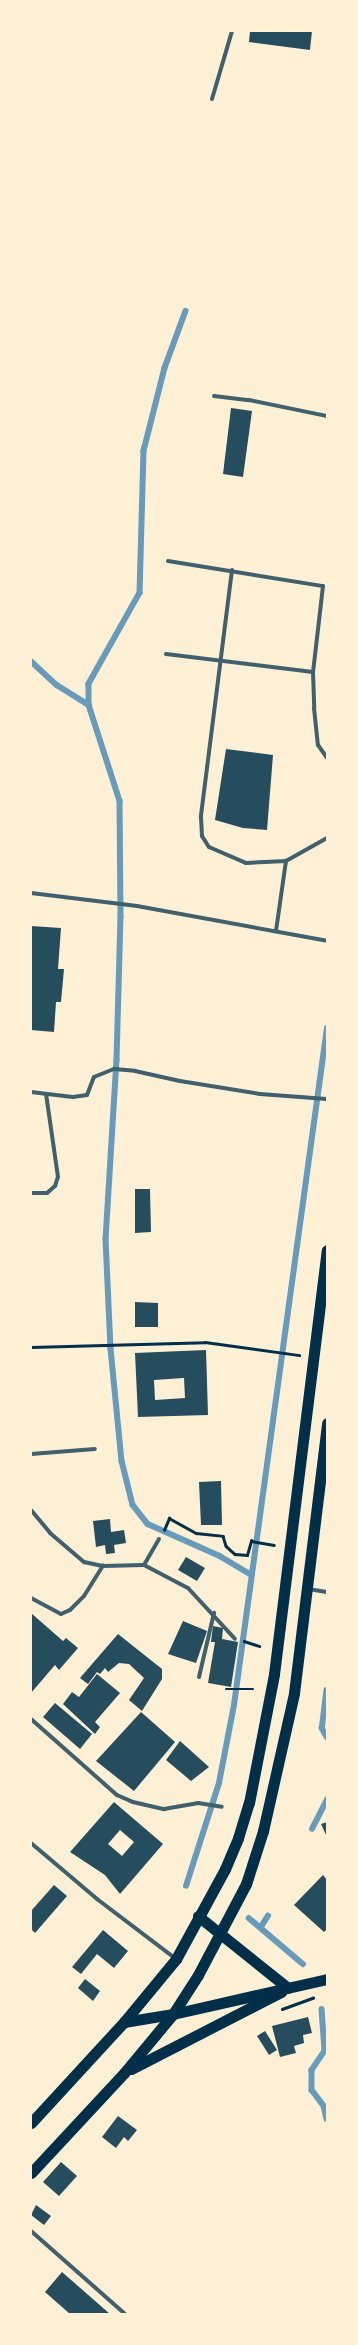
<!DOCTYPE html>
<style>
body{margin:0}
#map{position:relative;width:358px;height:2345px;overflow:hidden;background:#fdf0d5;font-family:"Roboto Serif",serif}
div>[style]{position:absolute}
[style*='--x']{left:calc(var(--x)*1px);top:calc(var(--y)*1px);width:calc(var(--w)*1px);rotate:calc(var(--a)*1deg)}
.stream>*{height:5.5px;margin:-2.75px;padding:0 2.75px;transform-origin:2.75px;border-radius:2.75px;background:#669bbc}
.building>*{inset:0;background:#264d5e}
.path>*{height:2.5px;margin:-1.25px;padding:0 1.25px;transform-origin:1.25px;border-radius:1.25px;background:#003049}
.minor>*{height:4px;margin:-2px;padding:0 2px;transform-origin:2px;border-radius:2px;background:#3f606c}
.trunk>*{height:11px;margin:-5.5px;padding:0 5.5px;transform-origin:5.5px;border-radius:5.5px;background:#003049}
span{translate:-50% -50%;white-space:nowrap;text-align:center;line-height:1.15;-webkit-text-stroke:3.5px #fdf0d5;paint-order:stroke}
.frame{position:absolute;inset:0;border:32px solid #fdf0d5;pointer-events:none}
</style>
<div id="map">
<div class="stream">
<div style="--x:186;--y:311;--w:61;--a:110.2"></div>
<div style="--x:165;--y:368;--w:86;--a:104.2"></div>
<div style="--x:144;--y:451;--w:142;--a:91.6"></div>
<div style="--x:140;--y:593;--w:104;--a:119.3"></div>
<div style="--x:89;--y:684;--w:21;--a:90"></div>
<div style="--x:89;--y:705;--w:101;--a:72.1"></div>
<div style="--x:120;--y:801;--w:116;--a:89.5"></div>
<div style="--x:121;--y:917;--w:143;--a:91.6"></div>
<div style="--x:117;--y:1060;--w:179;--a:93.5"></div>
<div style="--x:106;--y:1239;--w:110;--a:87.4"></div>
<div style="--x:111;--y:1349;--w:113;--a:84.4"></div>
<div style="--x:122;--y:1461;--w:45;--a:76"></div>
<div style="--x:133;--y:1505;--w:24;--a:52"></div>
<div style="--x:148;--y:1524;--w:79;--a:24"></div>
<div style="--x:220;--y:1556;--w:37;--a:31"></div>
<div style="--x:31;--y:661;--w:35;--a:43"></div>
<div style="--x:57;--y:685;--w:38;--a:32"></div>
<div style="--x:327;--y:1690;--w:38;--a:97"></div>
<div style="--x:322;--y:1728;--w:10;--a:61"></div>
<div style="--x:312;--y:1829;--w:33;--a:-63"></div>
<div style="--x:186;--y:1886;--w:108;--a:-72.2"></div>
<div style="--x:219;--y:1783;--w:79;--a:-79.1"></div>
<div style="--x:234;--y:1705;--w:683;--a:-82.18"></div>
<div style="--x:249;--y:1918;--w:71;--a:40.4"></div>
<div style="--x:261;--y:1927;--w:13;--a:-58"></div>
<div style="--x:322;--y:2009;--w:42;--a:85.9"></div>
<div style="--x:325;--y:2051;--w:23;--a:124"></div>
<div style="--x:312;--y:2070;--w:20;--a:90"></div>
<div style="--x:312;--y:2090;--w:20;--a:53"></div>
<div style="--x:324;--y:2106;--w:13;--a:77"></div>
</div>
<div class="building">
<div style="clip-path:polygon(250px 31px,312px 31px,310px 50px,249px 42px)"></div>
<div style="clip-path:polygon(231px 408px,252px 411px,243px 477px,223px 474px)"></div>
<div style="clip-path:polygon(226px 749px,273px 755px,267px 830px,243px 828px,215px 820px)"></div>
<div style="clip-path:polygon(31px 926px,61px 928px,58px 969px,64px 969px,61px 1002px,56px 1002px,54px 1032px,31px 1030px)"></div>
<div style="clip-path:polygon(135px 1189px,150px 1189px,151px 1232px,135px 1233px)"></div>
<div style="clip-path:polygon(135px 1302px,158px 1303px,158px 1327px,135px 1327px)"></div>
<div style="clip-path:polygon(evenodd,206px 1350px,208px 1415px,138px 1417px,135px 1353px,206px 1350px,184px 1378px,185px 1398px,155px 1400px,154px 1380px,184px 1378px)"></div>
<div style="clip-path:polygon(221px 1481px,222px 1525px,201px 1525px,199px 1482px)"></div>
<div style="clip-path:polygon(110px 1519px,111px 1532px,124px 1530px,126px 1543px,114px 1545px,115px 1553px,106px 1554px,105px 1545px,96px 1547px,93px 1521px)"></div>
<div style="clip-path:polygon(186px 1557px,205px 1568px,197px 1581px,178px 1570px)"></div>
<div style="clip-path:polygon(31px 1613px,63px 1641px,66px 1638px,78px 1648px,59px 1670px,55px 1665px,31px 1693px)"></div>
<div style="clip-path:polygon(183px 1621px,207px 1631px,196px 1663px,168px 1654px)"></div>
<div style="clip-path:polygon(213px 1626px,223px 1628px,222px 1639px,238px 1642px,231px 1687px,208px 1683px,215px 1642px,211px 1642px)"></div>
<div style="clip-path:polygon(118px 1634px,162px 1669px,162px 1679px,142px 1711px,129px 1700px,144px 1678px,129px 1664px,119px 1663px,108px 1672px,105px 1668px,100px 1674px,97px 1672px,88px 1684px,80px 1678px)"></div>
<div style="clip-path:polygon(97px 1674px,120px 1693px,95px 1722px,100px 1727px,95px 1734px,63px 1704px,72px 1692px,79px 1697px)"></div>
<div style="clip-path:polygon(55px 1703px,92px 1734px,80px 1749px,43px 1717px)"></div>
<div style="clip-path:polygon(141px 1712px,175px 1742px,134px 1791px,96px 1761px)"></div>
<div style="clip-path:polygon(180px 1741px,209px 1767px,191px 1781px,166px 1760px)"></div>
<div style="clip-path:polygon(evenodd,114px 1802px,163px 1844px,120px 1894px,105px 1875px,70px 1852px,114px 1802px,120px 1830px,134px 1842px,122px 1856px,108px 1844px,120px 1830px)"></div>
<div style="clip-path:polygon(327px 1822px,327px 1837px,321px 1824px)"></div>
<div style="clip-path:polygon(323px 1875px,327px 1880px,327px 1929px,324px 1932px,294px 1905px)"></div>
<div style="clip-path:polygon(54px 1885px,67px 1896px,35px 1933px,31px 1929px,31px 1911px)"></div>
<div style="clip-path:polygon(103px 1930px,128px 1951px,114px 1968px,97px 1954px,81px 1974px,72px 1967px)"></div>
<div style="clip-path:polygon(85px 1979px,100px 1991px,93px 2001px,78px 1988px)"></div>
<div style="clip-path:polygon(308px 2017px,312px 2033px,303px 2035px,304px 2043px,294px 2046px,296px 2053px,280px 2057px,272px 2026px)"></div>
<div style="clip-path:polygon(265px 2031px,277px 2050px,269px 2055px,257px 2036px)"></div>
<div style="clip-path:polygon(118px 2116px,137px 2130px,128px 2141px,124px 2137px,116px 2148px,102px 2137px)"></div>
<div style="clip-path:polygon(61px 2162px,77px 2176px,59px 2196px,43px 2182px)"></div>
<div style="clip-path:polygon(36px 2205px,51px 2216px,44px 2225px,31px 2215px)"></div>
<div style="clip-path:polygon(62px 2272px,110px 2314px,70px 2314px,45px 2292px)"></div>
</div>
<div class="path">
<div style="--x:31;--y:1347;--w:174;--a:-1.6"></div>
<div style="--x:205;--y:1342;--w:95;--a:7.9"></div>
<div style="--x:164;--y:1530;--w:13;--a:-67"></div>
<div style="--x:169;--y:1518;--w:31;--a:29"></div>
<div style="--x:196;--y:1533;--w:27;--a:6"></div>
<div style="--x:223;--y:1536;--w:10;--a:73"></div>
<div style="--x:226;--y:1546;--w:12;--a:42"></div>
<div style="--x:235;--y:1554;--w:12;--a:5"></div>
<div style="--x:247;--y:1555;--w:15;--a:-74"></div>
<div style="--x:251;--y:1541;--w:23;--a:10"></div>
<div style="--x:244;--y:1641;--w:16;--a:18"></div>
<div style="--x:226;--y:1689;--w:27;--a:0"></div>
<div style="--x:282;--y:2009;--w:33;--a:-20"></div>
</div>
<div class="minor">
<div style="--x:212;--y:99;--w:71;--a:-73.6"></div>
<div style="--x:214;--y:396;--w:35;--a:7"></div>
<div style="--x:249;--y:400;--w:80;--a:11.6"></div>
<div style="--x:168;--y:561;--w:157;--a:9.2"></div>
<div style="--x:323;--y:586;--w:87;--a:96.6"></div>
<div style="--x:313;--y:672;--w:36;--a:88"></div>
<div style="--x:314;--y:708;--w:37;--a:84"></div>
<div style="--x:318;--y:745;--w:16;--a:55"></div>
<div style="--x:232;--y:570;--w:249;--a:97.2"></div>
<div style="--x:201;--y:817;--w:19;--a:87"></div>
<div style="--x:202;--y:836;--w:13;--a:58"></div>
<div style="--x:209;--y:847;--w:40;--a:23.4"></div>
<div style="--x:246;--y:863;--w:40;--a:-2.9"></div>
<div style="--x:286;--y:861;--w:47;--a:-29.3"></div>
<div style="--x:166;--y:654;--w:148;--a:7"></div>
<div style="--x:31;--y:893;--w:107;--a:7"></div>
<div style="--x:137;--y:906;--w:193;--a:10.4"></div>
<div style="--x:276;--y:931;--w:71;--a:-81.9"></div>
<div style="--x:31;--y:1092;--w:42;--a:6.8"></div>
<div style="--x:73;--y:1097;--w:14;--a:-8"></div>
<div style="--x:87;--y:1095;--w:19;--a:-69"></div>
<div style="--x:94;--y:1077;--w:22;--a:-22"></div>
<div style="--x:114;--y:1069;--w:21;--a:5"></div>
<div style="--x:135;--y:1071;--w:46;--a:12.5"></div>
<div style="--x:180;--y:1081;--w:81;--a:9.2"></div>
<div style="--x:260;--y:1094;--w:67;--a:4.3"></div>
<div style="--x:31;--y:1193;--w:16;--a:0"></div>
<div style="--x:47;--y:1193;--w:11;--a:-41"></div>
<div style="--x:55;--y:1186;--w:9;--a:-72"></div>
<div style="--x:58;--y:1177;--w:84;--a:-98.2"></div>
<div style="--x:31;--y:1454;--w:64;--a:-4.5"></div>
<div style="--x:31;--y:1510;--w:30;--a:50"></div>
<div style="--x:50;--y:1533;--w:45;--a:40.5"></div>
<div style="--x:84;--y:1562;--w:19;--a:12"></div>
<div style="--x:103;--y:1566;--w:41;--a:-1.4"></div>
<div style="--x:144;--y:1565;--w:50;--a:27.6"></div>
<div style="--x:188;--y:1588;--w:69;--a:47.3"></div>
<div style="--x:144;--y:1565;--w:30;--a:-60"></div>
<div style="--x:308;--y:1589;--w:19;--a:9"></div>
<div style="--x:31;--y:1598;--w:34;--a:28"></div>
<div style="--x:61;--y:1614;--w:10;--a:-24"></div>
<div style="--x:70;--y:1610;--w:20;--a:-45"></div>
<div style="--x:84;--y:1596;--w:36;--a:-58"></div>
<div style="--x:199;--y:1677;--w:66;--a:-76.8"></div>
<div style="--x:31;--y:1719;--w:115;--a:41.5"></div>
<div style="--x:117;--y:1795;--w:17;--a:24"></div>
<div style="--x:133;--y:1802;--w:32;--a:13"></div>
<div style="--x:164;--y:1809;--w:35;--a:-10"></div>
<div style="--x:198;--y:1803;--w:24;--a:9"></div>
<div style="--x:31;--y:1843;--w:87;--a:40.3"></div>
<div style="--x:97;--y:1899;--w:99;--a:37.2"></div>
<div style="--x:31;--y:2231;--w:125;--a:41.4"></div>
</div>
<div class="trunk">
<div style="--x:198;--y:1916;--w:115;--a:38.7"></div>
<div style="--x:124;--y:2022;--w:50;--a:-9.3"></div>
<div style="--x:173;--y:2014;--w:158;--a:-12.8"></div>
<div style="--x:131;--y:2069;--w:169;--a:-27.2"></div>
<div style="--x:31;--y:2123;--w:137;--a:-47.4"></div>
<div style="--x:124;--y:2022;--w:82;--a:-50.5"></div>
<div style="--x:176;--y:1959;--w:102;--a:-61.4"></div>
<div style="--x:225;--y:1869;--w:34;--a:-67"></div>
<div style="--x:238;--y:1838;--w:37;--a:-73"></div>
<div style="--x:249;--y:1803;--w:131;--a:-79"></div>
<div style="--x:274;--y:1674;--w:427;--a:-82.9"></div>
<div style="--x:31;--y:2173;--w:137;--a:-47.1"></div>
<div style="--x:124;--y:2073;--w:77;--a:-50.3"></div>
<div style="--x:173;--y:2014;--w:46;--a:-57.3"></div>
<div style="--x:198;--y:1975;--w:103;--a:-62.2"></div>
<div style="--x:246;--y:1884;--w:56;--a:-72.2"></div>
<div style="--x:263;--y:1831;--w:141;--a:-77.3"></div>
<div style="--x:294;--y:1693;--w:272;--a:-83"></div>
</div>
<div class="frame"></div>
</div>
